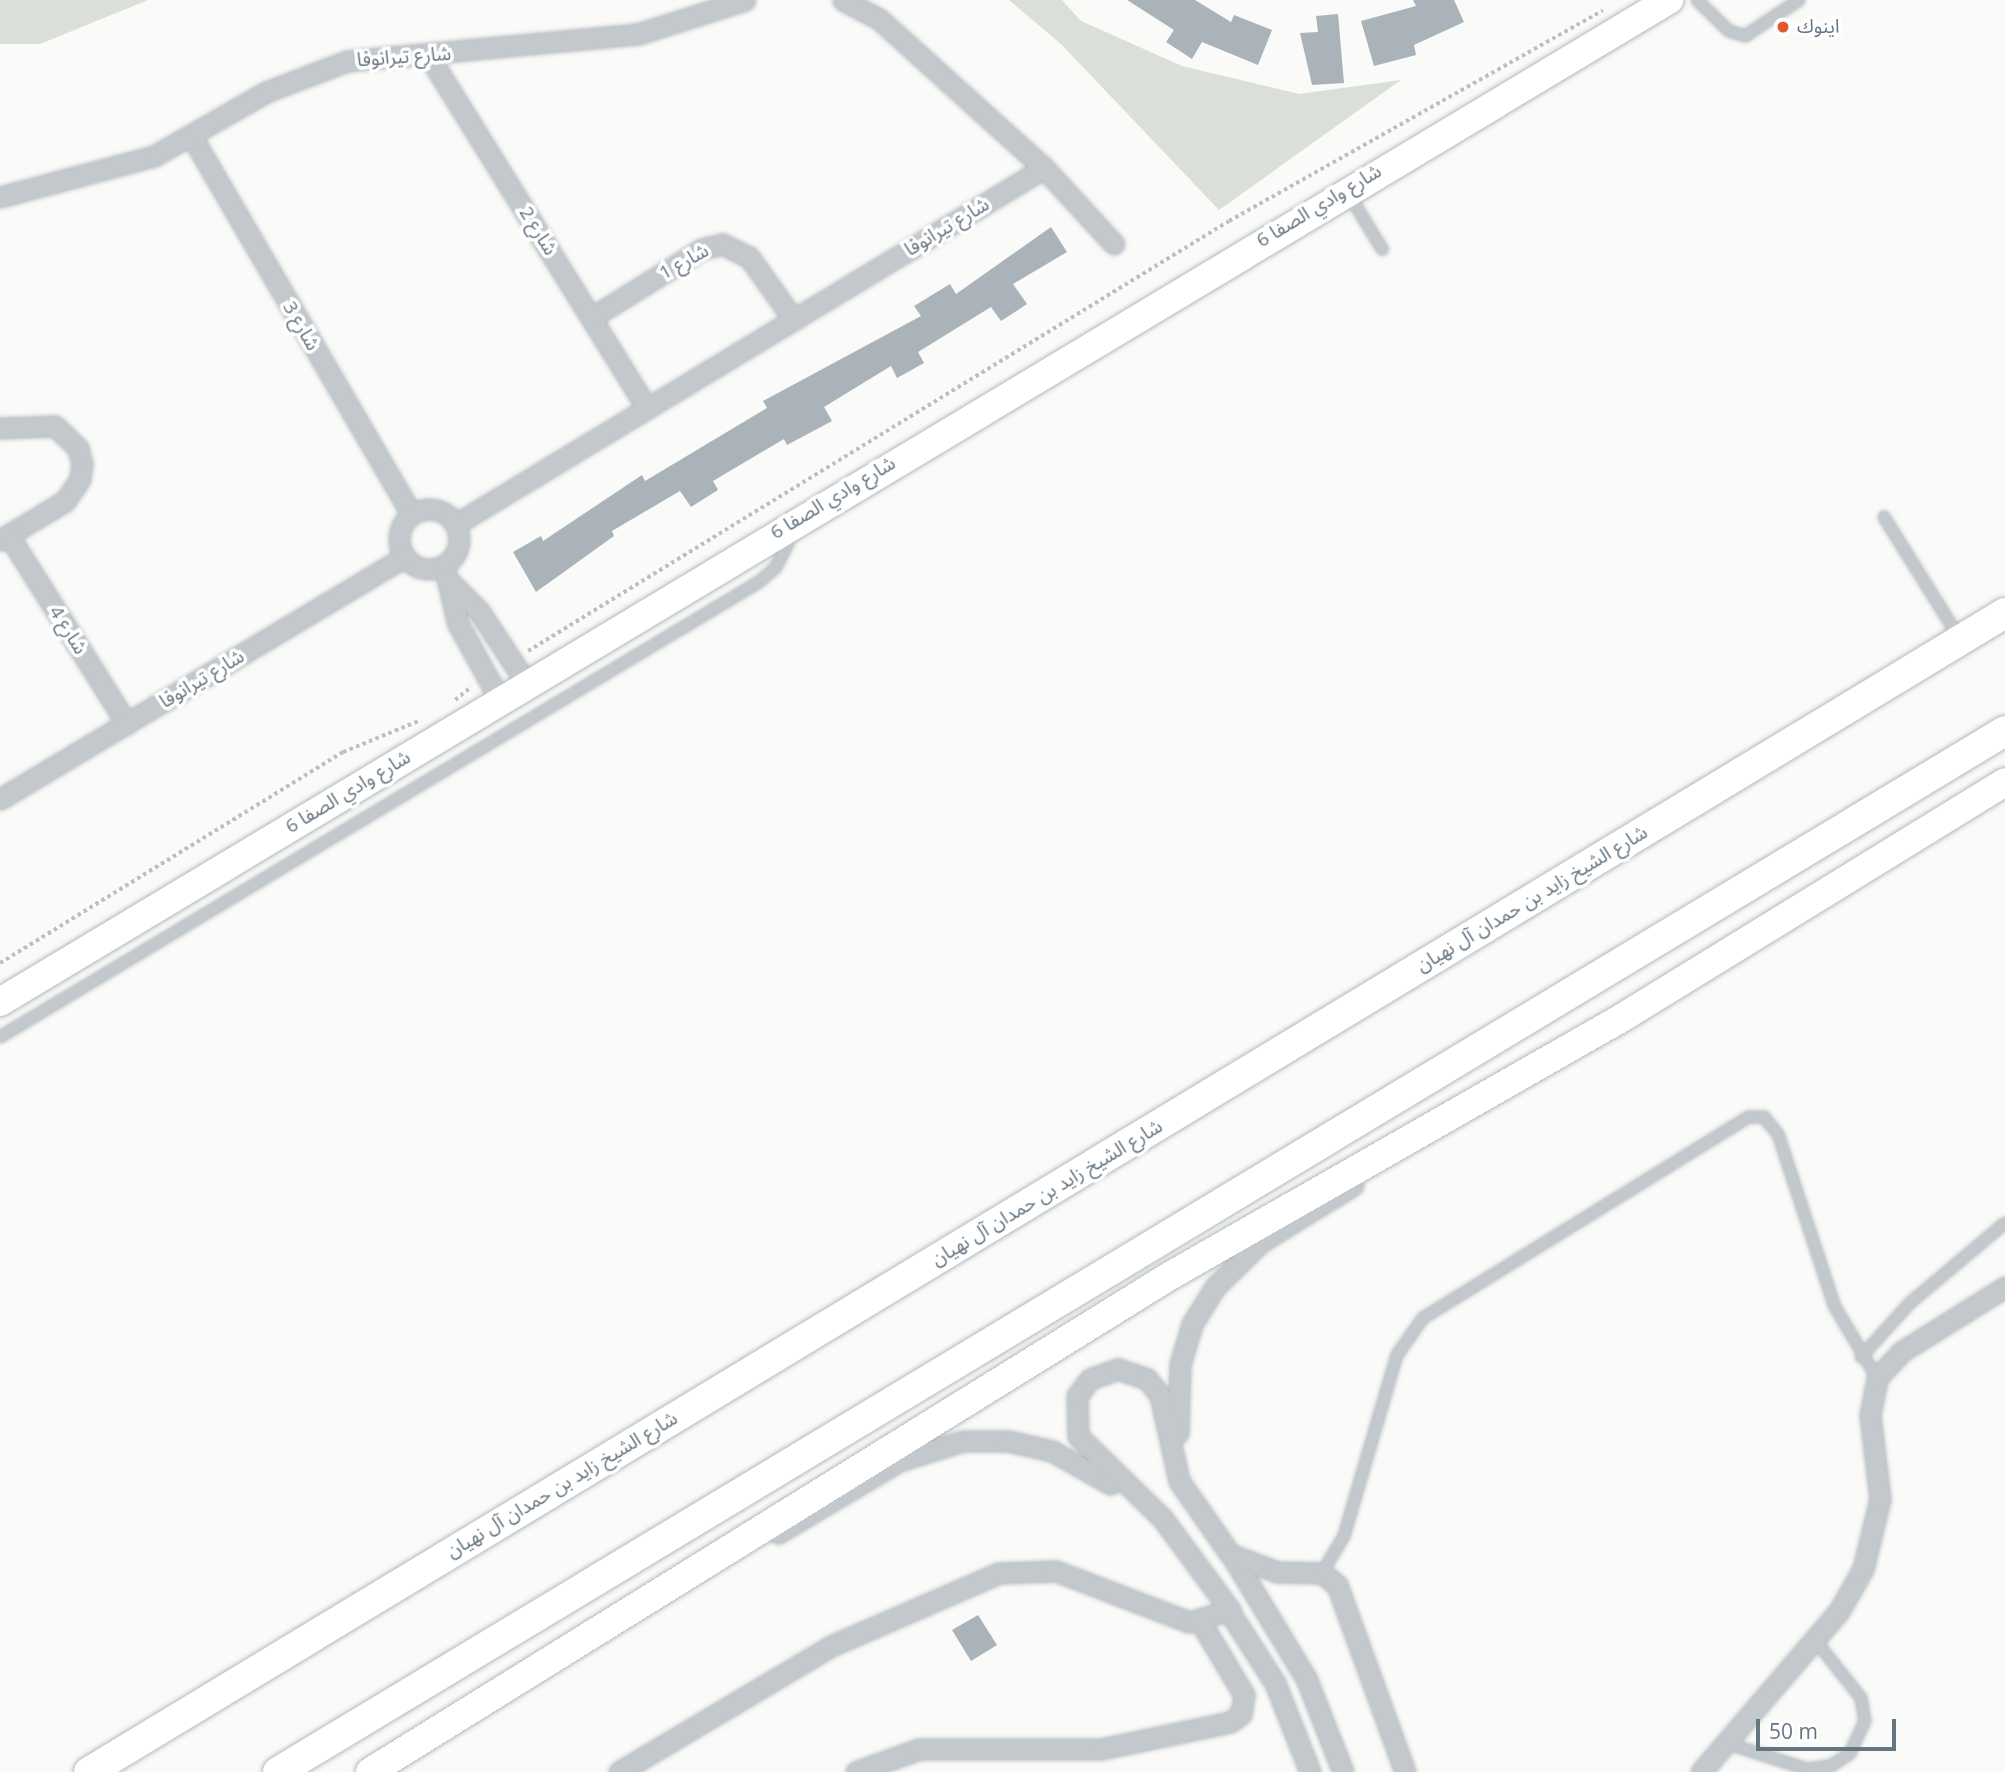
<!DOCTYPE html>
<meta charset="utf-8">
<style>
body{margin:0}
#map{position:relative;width:2005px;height:1772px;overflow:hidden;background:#fafaf8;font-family:"Open Sans","Noto Sans Arabic",sans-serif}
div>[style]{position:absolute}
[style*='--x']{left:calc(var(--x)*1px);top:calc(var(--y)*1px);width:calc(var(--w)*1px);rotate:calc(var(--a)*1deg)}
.green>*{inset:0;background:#dadfd7}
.building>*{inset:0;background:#aab3b9}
.path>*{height:3.5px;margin-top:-1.75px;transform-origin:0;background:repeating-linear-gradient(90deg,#bbbfc2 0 3.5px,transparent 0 7px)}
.roads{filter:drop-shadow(0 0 2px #b3babf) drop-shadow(0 0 2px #b3babf)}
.lane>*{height:10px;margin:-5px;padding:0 5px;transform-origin:5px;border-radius:5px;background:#c3c8cc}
.street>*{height:19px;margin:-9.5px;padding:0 9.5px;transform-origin:9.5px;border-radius:9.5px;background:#c3c8cc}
.street>.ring{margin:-9.5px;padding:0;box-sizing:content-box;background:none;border:19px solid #c3c8cc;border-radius:50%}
.secondary>*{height:28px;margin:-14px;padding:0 14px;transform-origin:14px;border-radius:14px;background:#fff}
.primary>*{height:30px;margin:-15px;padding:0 15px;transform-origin:15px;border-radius:15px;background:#fff}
.dots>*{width:19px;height:19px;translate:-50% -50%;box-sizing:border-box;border:4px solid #fff;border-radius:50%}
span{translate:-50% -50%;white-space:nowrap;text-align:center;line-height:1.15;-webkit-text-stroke:7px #fff;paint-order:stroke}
.poi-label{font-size:19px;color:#657683}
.left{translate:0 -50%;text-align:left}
.street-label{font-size:19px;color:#657683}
.scale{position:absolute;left:1756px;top:1719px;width:140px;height:32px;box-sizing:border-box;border:4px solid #657683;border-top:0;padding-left:9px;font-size:21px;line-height:24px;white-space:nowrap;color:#657683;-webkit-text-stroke:5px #fff;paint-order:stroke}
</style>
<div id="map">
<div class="green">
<div style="clip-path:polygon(0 0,148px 0,40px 44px,0 44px)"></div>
<div style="clip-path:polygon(1009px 0,1062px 0,1081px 21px,1182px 66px,1299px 94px,1401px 80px,1219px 210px,1061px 44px)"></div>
</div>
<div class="building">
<div style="clip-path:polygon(1127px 0,1195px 0,1231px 22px,1234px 15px,1272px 30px,1258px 65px,1202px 42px,1192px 59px,1166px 42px,1174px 30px)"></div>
<div style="clip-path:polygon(1413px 0,1454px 0,1464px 22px,1414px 45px,1416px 55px,1374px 66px,1361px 21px,1416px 6px)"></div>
<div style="clip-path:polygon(1338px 14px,1344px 83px,1312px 85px,1300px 33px,1318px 32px,1316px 16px)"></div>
<div style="clip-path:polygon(1051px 227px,1067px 252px,1013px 284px,1027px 304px,1001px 321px,991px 307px,918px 352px,924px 363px,897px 378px,891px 366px,824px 407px,832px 421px,787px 445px,784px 439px,713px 481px,718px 490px,691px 507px,680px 491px,612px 531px,614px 536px,536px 592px,513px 552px,541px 536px,543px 541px,642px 475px,645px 481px,767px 408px,763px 401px,921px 316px,914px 306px,950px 284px,956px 294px)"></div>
<div style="clip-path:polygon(978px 1615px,997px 1645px,971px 1661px,952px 1630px)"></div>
</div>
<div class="path">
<div style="--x:528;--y:651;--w:822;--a:-31.53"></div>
<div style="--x:1229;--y:221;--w:429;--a:-29.4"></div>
<div style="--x:455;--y:700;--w:21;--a:-39"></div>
<div style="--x:0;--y:963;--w:403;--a:-31.6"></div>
<div style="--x:343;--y:752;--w:84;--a:-22.3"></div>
</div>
<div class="roads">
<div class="lane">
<div style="--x:1697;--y:0;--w:45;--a:44.1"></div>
<div style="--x:1729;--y:31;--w:17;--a:17"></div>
<div style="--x:1745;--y:36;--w:65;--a:-33.7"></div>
<div style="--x:1348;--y:193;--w:66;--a:58.7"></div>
<div style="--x:1884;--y:517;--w:140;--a:58.1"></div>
<div style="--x:0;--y:1037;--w:885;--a:-30.94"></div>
<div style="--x:759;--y:582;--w:23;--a:-41"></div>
<div style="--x:776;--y:567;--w:36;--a:-63"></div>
<div style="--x:1861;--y:1357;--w:73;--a:-47.8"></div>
<div style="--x:1910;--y:1303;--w:124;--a:-40.1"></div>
<div style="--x:1322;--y:1573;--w:43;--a:-59.3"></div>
<div style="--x:1344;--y:1536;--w:189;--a:-73.7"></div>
<div style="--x:1397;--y:1355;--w:45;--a:-54.9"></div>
<div style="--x:1423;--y:1318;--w:383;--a:-31.7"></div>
<div style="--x:1749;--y:1117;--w:15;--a:0"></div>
<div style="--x:1764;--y:1117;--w:22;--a:51"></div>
<div style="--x:1778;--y:1134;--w:182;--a:71.8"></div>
<div style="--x:1835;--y:1307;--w:82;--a:59.4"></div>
<div style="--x:1726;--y:1743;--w:85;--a:17.8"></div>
<div style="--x:1807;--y:1769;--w:24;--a:-7"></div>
<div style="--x:1831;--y:1766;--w:23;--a:-34"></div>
<div style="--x:1850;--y:1753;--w:35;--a:-65"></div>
<div style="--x:1865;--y:1721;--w:23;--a:-100"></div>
<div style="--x:1861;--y:1698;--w:74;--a:-128.4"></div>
</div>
<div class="street">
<div style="--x:843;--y:0;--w:41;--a:27.8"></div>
<div style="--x:879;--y:19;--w:222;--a:42.1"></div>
<div style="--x:1044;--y:168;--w:103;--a:47.4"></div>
<div style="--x:428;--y:55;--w:415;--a:58.2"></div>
<div style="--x:192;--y:137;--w:436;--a:59.8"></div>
<div style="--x:0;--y:197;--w:159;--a:-14.9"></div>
<div style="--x:154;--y:156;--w:129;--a:-29.7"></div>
<div style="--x:266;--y:92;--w:87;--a:-20.9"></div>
<div style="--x:347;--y:61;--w:292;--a:-5.3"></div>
<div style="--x:638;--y:34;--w:112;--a:-17.6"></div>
<div style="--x:591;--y:318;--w:131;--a:-31.9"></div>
<div style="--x:702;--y:249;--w:21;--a:-14"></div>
<div style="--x:722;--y:244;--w:30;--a:26"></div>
<div style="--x:749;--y:257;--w:77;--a:54.5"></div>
<div style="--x:0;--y:428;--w:55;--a:-2.1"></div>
<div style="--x:55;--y:426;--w:32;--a:44"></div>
<div style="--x:78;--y:448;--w:16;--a:76"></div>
<div style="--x:82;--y:464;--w:15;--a:98"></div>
<div style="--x:80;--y:479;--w:27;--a:124"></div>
<div style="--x:65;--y:501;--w:76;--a:149"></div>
<div class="ring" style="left:399px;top:509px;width:41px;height:41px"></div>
<div style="--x:456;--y:524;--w:687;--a:-31.19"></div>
<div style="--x:9;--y:536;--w:222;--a:57.9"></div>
<div style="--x:444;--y:566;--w:60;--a:76.4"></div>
<div style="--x:458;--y:624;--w:87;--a:61.1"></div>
<div style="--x:451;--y:583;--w:40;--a:45"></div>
<div style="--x:479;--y:611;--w:87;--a:56.7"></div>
<div style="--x:0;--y:799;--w:471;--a:-30.9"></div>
<div style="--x:1178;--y:1433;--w:68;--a:-88.3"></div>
<div style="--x:1180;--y:1365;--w:43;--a:-73.7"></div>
<div style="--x:1192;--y:1324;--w:44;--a:-58.1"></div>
<div style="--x:1215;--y:1287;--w:64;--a:-44.4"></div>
<div style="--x:1261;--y:1242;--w:108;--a:-31.8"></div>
<div style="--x:778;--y:1533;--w:141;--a:-30.8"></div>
<div style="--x:899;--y:1461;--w:67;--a:-17.4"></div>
<div style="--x:963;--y:1441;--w:45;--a:0"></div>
<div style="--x:1008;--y:1441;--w:45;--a:12.8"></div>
<div style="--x:1052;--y:1451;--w:67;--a:29.6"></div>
<div style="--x:1232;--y:1556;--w:143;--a:58.8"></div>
<div style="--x:1306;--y:1678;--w:101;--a:68.5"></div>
<div style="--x:1223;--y:1602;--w:96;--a:57.3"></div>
<div style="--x:1275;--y:1683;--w:96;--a:68.5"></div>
<div style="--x:619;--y:1772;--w:247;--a:-30.7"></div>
<div style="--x:831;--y:1646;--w:183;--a:-23.5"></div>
<div style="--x:999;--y:1573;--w:57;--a:-2"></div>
<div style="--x:1056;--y:1571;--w:142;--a:21"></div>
<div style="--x:1189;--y:1622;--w:43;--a:-16.3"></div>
<div style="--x:1230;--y:1610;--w:113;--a:-126.4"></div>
<div style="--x:1163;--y:1519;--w:119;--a:-135.7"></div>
<div style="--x:1078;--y:1436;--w:40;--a:-91.4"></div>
<div style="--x:1077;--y:1396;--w:21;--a:-53"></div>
<div style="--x:1090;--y:1379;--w:30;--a:-20"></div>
<div style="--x:1118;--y:1369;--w:31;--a:19"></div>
<div style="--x:1147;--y:1379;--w:21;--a:51"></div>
<div style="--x:1160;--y:1395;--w:88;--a:77.5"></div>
<div style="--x:1179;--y:1481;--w:89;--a:55.1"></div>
<div style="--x:1230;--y:1554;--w:50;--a:21"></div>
<div style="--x:1277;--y:1572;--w:45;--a:1.3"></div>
<div style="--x:1322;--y:1573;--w:19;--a:39"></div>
<div style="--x:1337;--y:1585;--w:199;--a:70"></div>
<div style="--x:856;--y:1772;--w:67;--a:-20.1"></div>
<div style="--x:919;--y:1749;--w:182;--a:0"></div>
<div style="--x:1101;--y:1749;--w:132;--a:-11.8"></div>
<div style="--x:1230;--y:1722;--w:14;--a:-36"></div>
<div style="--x:1241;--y:1714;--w:19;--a:-81"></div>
<div style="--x:1244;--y:1695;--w:84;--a:-120.8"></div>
<div style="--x:1701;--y:1772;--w:212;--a:-49.4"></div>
<div style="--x:1839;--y:1611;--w:48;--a:-60.3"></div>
<div style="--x:1863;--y:1569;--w:72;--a:-76.3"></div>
<div style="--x:1880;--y:1499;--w:85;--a:-96.8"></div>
<div style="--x:1870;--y:1415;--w:38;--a:-79"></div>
<div style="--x:1877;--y:1378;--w:35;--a:-47"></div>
<div style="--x:1901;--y:1352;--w:123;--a:-32"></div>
</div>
<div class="secondary">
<div style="--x:0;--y:1002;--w:1947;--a:-30.98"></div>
<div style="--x:370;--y:1772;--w:939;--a:-31.81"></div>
<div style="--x:1168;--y:1277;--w:520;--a:-29.72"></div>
<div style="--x:1620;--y:1019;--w:452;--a:-31.6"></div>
</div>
<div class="primary">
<div style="--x:89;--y:1772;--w:2239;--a:-31.17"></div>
<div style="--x:278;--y:1772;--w:2016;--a:-31.08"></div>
</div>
</div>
<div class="dots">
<div style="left:1783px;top:27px;background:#e4572e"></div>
</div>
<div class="poi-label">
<span class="left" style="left:1797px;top:27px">اينوك</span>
</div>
<div class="street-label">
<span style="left:404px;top:57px;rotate:-4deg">شارع تيرانوفا</span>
<span style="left:1319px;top:206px;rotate:-31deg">شارع وادي الصفا 6</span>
<span style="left:947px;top:227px;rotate:-31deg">شارع تيرانوفا</span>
<span style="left:538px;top:231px;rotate:58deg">شارع 2</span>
<span style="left:684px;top:262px;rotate:-29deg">شارع 1</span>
<span style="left:301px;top:326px;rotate:60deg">شارع 3</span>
<span style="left:833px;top:498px;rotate:-31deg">شارع وادي الصفا 6</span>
<span style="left:68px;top:630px;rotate:58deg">شارع 4</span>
<span style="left:202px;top:679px;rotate:-31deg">شارع تيرانوفا</span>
<span style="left:348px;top:792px;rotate:-31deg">شارع وادي الصفا 6</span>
<span style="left:1532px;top:899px;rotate:-31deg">شارع الشيخ زايد بن حمدان آل نهيان</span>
<span style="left:1047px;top:1193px;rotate:-31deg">شارع الشيخ زايد بن حمدان آل نهيان</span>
<span style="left:562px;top:1485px;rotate:-31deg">شارع الشيخ زايد بن حمدان آل نهيان</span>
</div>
<div class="scale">50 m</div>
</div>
